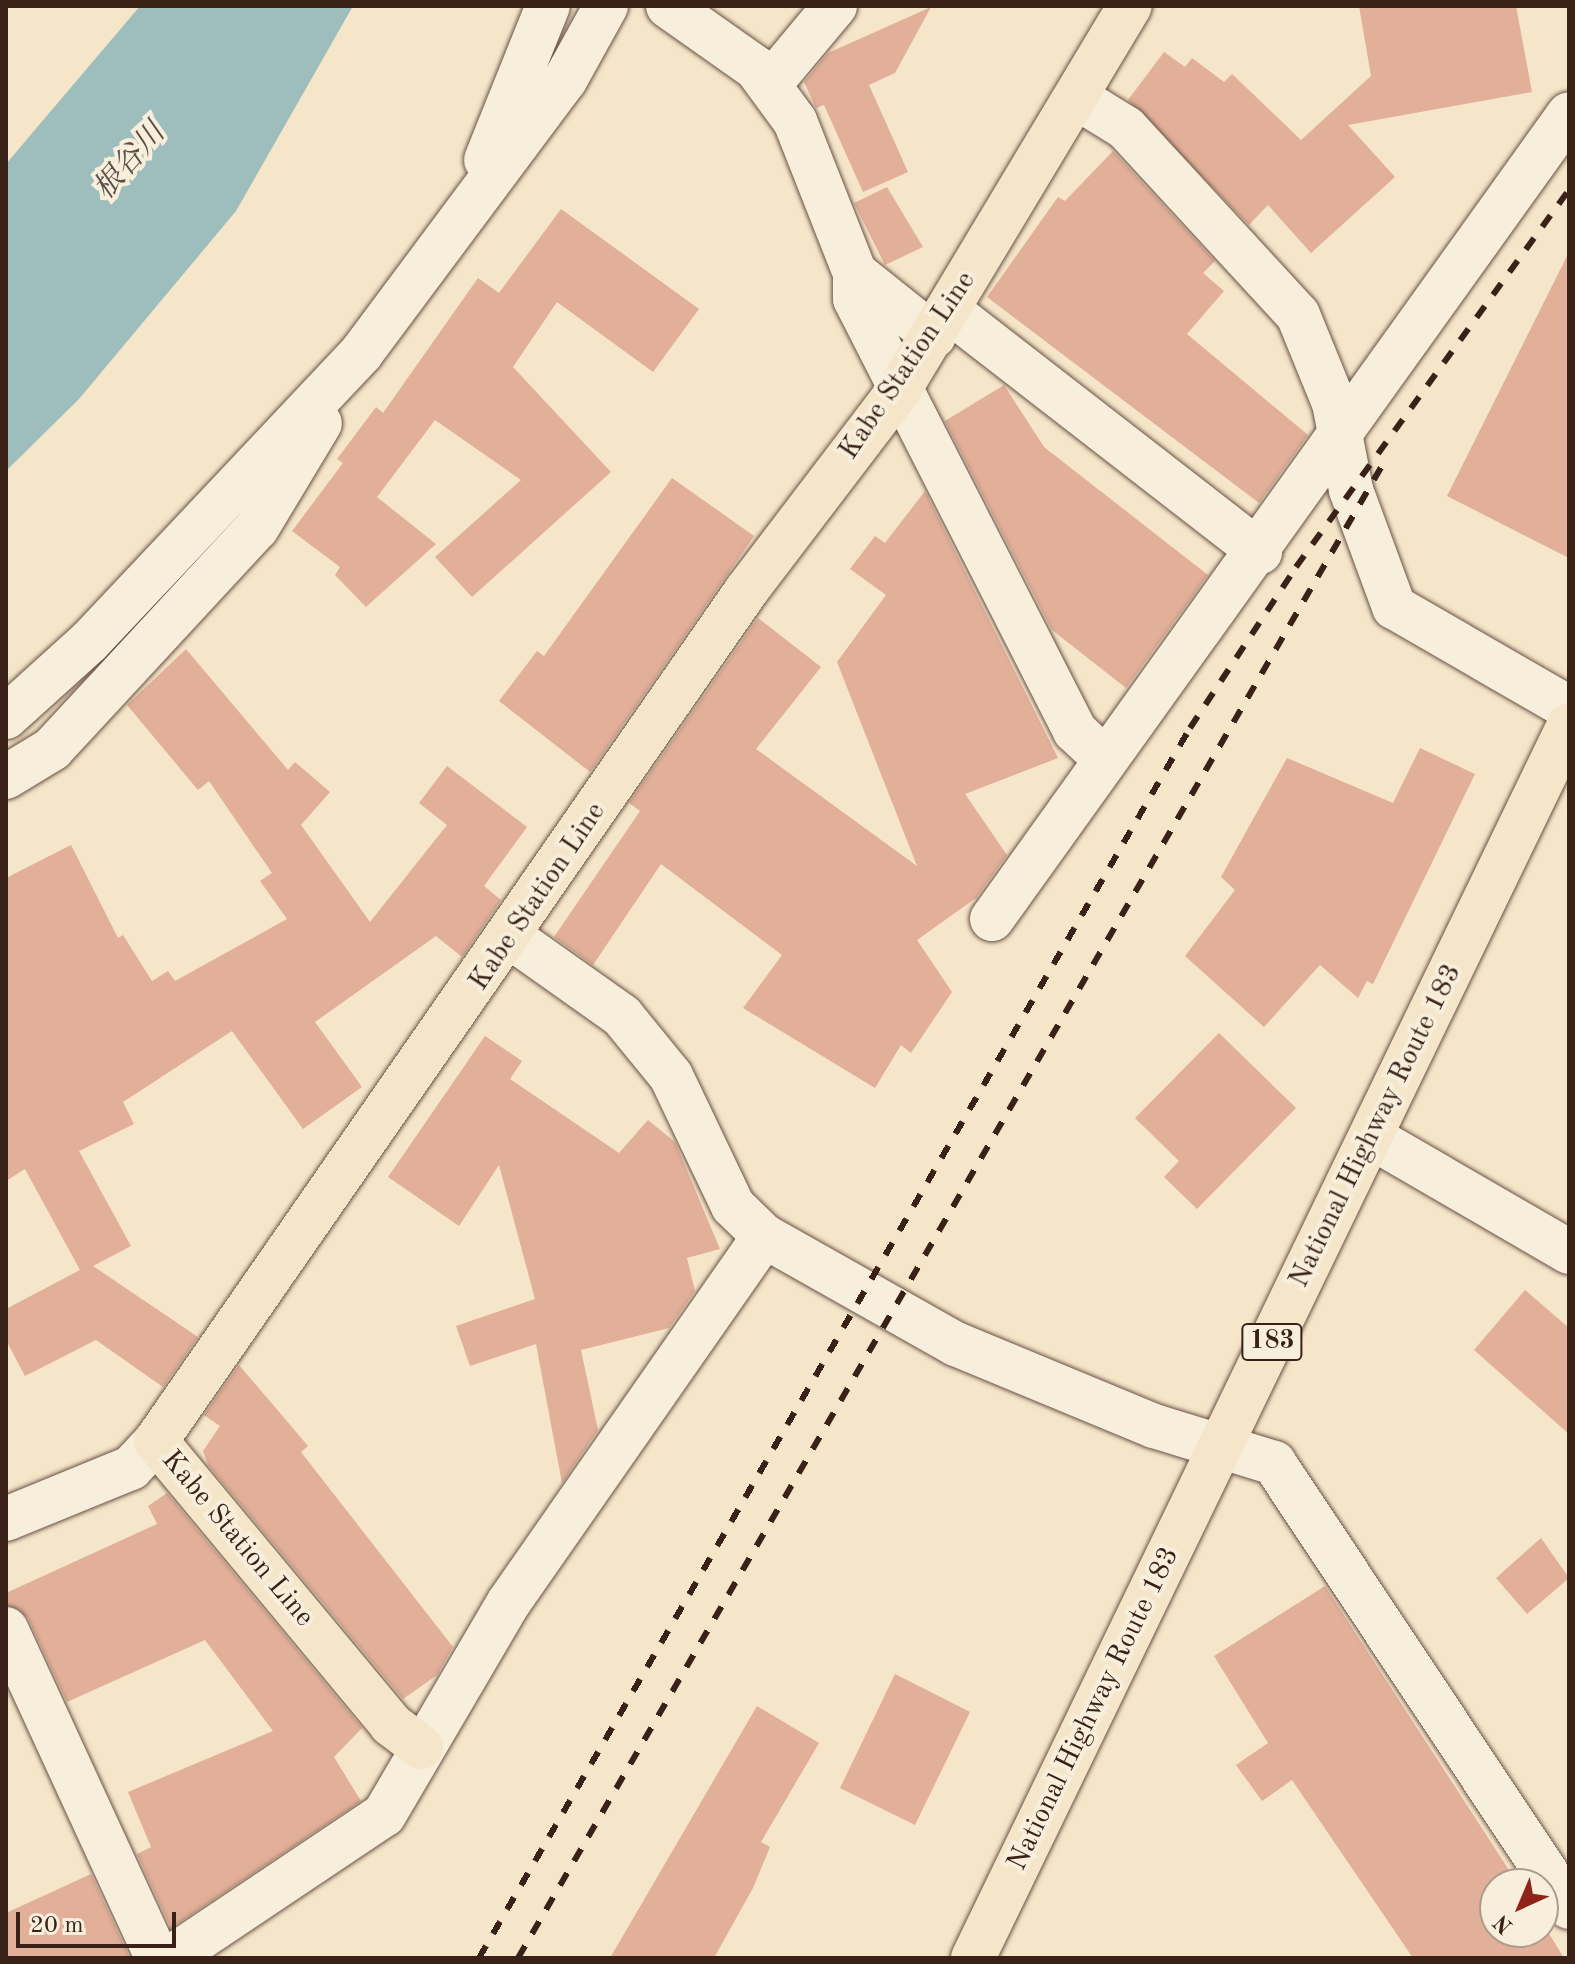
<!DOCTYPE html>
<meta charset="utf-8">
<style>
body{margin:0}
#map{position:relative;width:1575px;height:1964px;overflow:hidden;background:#f5e5c9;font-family:"Old Standard TT","Noto Serif JP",serif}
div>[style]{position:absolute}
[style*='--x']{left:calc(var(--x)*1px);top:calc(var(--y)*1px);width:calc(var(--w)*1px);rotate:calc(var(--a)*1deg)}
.water>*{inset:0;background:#9ebdbd}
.building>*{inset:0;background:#e2af99}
.roads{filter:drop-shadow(0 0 2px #695244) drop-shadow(0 0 2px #695244)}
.minor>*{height:44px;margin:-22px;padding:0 22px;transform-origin:22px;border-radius:22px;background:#f8eedc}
.major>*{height:44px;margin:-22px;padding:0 22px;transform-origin:22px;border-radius:22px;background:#f5e5c9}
.highway>*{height:44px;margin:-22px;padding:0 22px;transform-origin:22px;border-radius:22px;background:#f5e5c9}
.rail>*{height:6px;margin-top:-3px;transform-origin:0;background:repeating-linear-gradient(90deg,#3a2117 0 14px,transparent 0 28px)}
span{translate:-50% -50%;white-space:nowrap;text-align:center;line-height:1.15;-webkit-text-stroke:8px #f8eedc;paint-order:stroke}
.shield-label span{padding:2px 6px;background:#f8eedc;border:2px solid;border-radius:6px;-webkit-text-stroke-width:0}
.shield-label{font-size:26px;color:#3a2117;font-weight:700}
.street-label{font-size:28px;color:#3a2117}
.water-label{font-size:30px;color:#585049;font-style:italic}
.frame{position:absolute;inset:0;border:8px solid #3a2117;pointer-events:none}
.north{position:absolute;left:1479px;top:1868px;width:80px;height:80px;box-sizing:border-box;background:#f8eedc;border:2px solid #ac9c8d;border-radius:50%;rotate:224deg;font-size:22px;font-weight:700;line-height:32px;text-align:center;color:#3a2117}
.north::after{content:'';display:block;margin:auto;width:28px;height:36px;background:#8f2418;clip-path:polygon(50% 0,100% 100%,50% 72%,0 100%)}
.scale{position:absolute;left:16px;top:1912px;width:160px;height:36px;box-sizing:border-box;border:4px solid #3a2117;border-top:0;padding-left:10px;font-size:24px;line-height:28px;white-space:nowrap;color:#3a2117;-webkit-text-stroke:6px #f8eedc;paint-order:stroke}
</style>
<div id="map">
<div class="water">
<div style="clip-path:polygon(140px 6px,353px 6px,236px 211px,79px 399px,6px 471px,6px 164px)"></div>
</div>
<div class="building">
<div style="clip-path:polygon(1359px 6px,1516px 6px,1532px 92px,1348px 125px,1395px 177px,1311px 253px,1268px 205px,1249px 225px,1128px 100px,1164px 52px,1185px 67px,1192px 58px,1224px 82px,1232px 74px,1301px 140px,1371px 76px)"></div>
<div style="clip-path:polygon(931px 7px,895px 73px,869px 85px,908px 172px,863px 192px,824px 105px,816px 108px,804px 82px,828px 53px)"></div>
<div style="clip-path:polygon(1113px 151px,1215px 261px,1203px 273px,1224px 291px,1187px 334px,1308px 435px,1259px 503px,987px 297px,1058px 197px,1065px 201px)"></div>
<div style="clip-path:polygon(887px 187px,923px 247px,885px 265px,854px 203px)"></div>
<div style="clip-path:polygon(561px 209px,699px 309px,653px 372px,557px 302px,513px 367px,611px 472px,472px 597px,435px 557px,521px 480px,435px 420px,377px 497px,436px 544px,366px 607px,335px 575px,340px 567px,292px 531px,343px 463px,337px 459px,376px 407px,383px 413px,478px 278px,499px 293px)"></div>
<div style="clip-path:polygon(1569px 252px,1569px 558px,1447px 496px)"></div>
<div style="clip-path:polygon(1004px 385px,1044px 447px,1208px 575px,1126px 688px,1052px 630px,945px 421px)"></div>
<div style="clip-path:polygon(672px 478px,754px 536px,590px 772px,499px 701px,537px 651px,544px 656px)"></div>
<div style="clip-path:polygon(925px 491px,1058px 758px,965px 794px,1007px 855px,976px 898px,917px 940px,952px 992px,911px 1053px,901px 1045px,875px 1088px,743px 1008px,782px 955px,661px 864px,593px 965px,554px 937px,640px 811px,629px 803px,758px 618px,821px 667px,756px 749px,917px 866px,837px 662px,886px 595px,850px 569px,875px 536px,885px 543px)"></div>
<div style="clip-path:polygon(186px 649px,288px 770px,295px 762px,330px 792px,301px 825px,370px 922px,447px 825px,419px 803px,447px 766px,527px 827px,484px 886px,501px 900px,462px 957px,436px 936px,315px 1022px,362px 1087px,303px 1129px,232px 1031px,123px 1102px,134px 1124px,79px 1151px,131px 1246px,93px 1266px,198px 1337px,163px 1387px,96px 1340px,25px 1376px,6px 1340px,6px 1309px,80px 1270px,25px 1169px,6px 1181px,6px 878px,71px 845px,118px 938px,123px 935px,152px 981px,168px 971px,175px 981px,287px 919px,260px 881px,272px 873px,209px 781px,198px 790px,127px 705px)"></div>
<div style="clip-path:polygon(1420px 748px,1475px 774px,1373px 984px,1367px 981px,1358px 998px,1320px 965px,1264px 1027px,1185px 956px,1235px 890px,1221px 877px,1287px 758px,1393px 803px)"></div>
<div style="clip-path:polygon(1219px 1033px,1296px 1108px,1197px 1209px,1164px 1177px,1179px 1161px,1135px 1118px)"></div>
<div style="clip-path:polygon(485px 1036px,522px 1061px,510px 1079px,619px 1153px,648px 1120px,675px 1142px,720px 1249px,687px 1258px,695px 1291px,669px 1328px,581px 1350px,598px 1430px,562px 1483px,536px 1344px,470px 1366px,456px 1326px,535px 1299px,499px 1165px,459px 1226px,388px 1177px)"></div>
<div style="clip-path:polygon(1525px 1290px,1569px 1328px,1569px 1434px,1474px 1350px)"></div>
<div style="clip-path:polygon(239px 1365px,308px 1446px,301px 1452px,453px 1647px,437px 1675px,403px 1699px,208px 1465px,203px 1451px,220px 1426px,204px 1415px)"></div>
<div style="clip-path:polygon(167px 1493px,362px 1728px,334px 1757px,361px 1801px,171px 1928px,137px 1854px,151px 1847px,128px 1792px,273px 1731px,205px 1640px,67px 1702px,28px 1618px,6px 1604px,6px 1593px,157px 1524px,148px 1506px)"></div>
<div style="clip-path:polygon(1541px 1538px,1569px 1578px,1527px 1614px,1496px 1578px)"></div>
<div style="clip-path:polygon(1325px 1586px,1518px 1884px,1495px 1884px,1495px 1932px,1543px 1932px,1543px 1924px,1564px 1958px,1413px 1958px,1292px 1780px,1262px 1801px,1236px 1765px,1268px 1743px,1214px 1656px)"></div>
<div style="clip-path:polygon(895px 1674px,970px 1712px,915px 1825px,840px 1788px)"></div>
<div style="clip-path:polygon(757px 1706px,819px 1743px,761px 1842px,770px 1847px,753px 1888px,714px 1958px,610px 1958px)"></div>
<div style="clip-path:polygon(91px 1874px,130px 1958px,6px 1958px,6px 1913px)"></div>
</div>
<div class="roads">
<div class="minor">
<div style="--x:668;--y:6;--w:108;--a:35.2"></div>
<div style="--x:756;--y:68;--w:66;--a:53.7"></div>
<div style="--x:795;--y:121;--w:163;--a:68.5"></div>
<div style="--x:855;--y:273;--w:26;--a:90"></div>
<div style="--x:855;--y:299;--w:485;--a:63"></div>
<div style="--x:1075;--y:731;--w:40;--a:43"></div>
<div style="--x:769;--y:85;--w:103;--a:-50.1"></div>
<div style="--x:1079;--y:99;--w:55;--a:31.7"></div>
<div style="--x:1126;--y:128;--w:254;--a:47.4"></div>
<div style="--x:1298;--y:315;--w:95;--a:67.8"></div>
<div style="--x:1334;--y:403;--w:89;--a:78.9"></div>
<div style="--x:1351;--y:490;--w:125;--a:69.8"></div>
<div style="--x:1394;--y:607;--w:202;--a:30"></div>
<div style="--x:486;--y:160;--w:166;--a:-68.1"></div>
<div style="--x:855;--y:273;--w:101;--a:38.6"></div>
<div style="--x:948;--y:310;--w:395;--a:37.8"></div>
<div style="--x:6;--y:717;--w:112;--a:-42.1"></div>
<div style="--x:89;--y:642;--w:398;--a:-46.7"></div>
<div style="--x:362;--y:352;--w:339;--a:-53.3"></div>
<div style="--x:565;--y:80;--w:85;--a:-61"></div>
<div style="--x:6;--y:777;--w:54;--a:-31.3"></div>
<div style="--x:52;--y:749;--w:301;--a:-47.2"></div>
<div style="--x:257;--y:528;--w:122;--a:-59"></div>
<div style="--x:992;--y:919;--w:990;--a:-54.37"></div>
<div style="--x:512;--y:938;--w:135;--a:35.3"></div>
<div style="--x:622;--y:1016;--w:77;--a:50.8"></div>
<div style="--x:671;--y:1076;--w:144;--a:64.5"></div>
<div style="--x:733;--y:1206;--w:43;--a:44.1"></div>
<div style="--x:764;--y:1236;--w:220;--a:29.4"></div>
<div style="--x:956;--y:1344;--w:214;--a:22.5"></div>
<div style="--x:1154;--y:1426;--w:126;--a:17.1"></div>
<div style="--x:1274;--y:1463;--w:533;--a:56.4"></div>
<div style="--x:1371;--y:1137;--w:229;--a:30.1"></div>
<div style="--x:6;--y:1519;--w:135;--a:-22.2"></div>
<div style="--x:131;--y:1468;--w:37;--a:-47"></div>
<div style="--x:6;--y:1629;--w:362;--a:65.3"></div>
<div style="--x:170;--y:1958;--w:257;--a:-33.8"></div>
<div style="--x:384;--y:1815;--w:247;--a:-59.6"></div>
<div style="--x:509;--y:1602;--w:446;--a:-55.1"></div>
</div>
<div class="major">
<div style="--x:421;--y:1747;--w:38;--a:-143"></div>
<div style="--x:391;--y:1724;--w:368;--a:-129.7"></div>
<div style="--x:156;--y:1441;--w:1035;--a:-55.23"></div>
<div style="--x:746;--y:591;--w:253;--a:-52.7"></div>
<div style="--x:899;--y:390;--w:448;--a:-59"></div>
</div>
<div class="highway">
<div style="--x:973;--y:1958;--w:1369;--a:-64.2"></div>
</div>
</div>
<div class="rail">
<div style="--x:479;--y:1958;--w:1421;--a:-59.97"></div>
<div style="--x:1190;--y:728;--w:193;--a:-56.6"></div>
<div style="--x:1296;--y:567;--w:465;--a:-54.1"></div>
<div style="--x:518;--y:1958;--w:1734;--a:-59.93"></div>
</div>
<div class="shield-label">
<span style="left:1272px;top:1342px">183</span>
</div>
<div class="street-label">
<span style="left:908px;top:366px;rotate:-56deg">Kabe Station Line</span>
<span style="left:538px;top:897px;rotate:-56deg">Kabe Station Line</span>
<span style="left:1376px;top:1126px;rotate:-64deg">National Highway Route 183</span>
<span style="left:237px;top:1539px;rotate:50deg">Kabe Station Line</span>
<span style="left:1094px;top:1709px;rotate:-64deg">National Highway Route 183</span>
</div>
<div class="water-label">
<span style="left:130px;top:162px;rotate:-49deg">根谷川</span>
</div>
<div class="frame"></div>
<div class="north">N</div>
<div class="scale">20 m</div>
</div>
